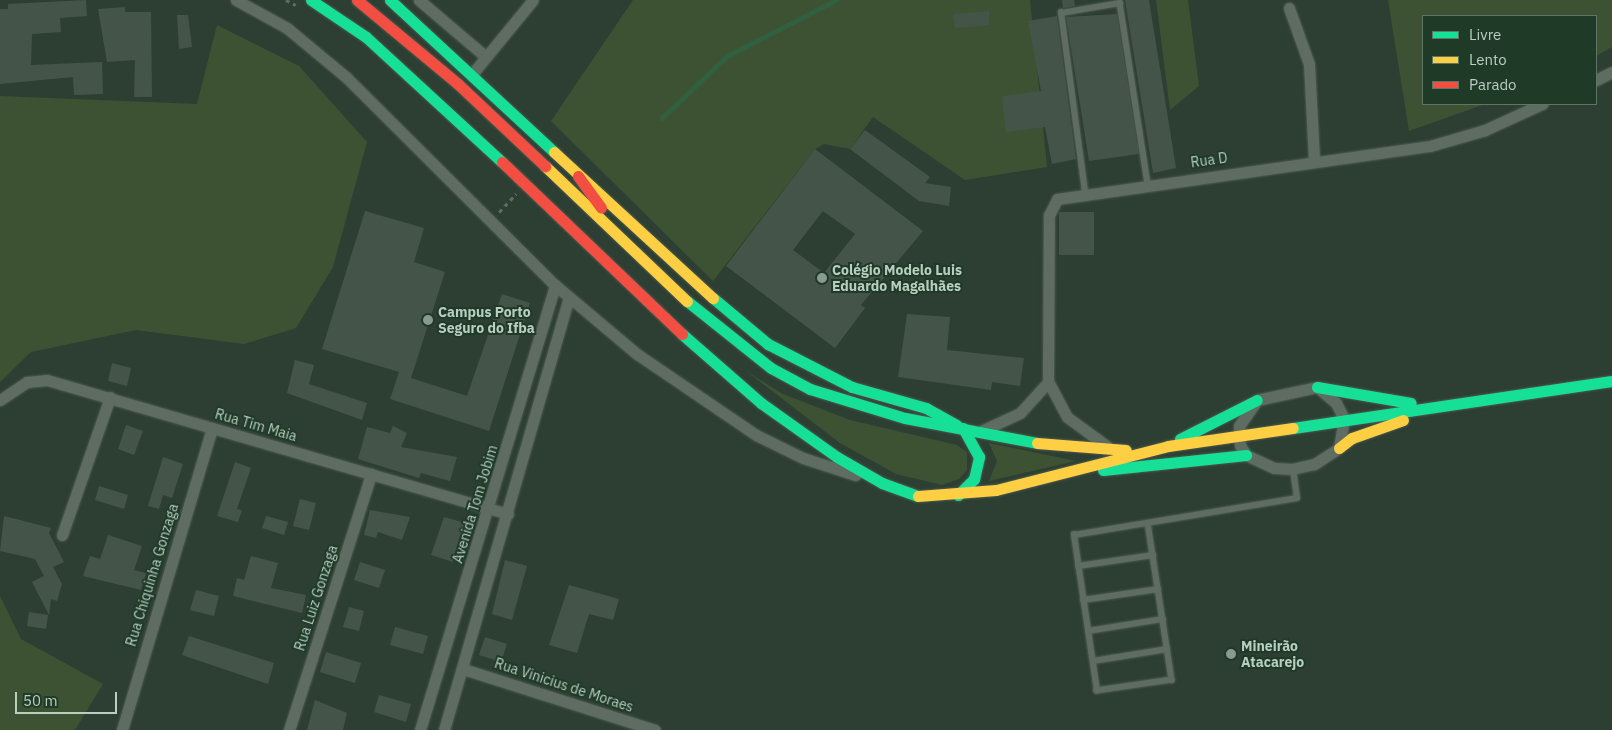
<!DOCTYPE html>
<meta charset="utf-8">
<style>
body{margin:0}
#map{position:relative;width:1612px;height:730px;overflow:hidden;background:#2d3f32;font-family:"IBM Plex Sans",sans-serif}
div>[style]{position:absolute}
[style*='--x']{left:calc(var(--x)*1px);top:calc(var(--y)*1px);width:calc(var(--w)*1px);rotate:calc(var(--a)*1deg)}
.green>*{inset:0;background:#3d5233}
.stream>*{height:4.5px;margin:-2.25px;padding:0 2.25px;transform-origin:2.25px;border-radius:2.25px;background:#30603f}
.building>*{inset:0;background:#455449}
.path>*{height:2.5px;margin-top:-1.25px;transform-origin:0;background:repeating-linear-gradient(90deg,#606c63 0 4px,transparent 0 8px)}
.roads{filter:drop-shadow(0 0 1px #4d5a51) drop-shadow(0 0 1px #4d5a51)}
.lane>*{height:5.5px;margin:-2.75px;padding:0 2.75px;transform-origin:2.75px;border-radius:2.75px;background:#5e6c62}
.street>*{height:11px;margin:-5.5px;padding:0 5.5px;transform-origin:5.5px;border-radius:5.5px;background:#5e6c62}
.fast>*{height:11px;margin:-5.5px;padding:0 5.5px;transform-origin:5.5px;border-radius:5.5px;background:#16e098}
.slow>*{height:11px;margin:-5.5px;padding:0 5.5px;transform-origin:5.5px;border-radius:5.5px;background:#ffcf43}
.jam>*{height:11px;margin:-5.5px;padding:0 5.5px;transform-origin:5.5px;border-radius:5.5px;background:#f24e42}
.dots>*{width:14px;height:14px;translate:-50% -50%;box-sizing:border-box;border:2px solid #1f3b28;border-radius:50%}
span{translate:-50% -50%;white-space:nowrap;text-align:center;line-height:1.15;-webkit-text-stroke:4px #1f3b28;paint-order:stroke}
.street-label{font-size:14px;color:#b9cec0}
.poi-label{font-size:14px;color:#b9cec0;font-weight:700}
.left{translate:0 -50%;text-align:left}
.legend{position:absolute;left:1422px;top:15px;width:175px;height:90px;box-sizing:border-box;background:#1f3b28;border:1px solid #5d7665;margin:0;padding:6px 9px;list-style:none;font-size:15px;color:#b9cec0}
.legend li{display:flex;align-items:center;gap:10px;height:25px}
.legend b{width:25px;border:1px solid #5d7665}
.scale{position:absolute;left:15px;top:692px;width:102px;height:22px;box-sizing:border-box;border:2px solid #b9cec0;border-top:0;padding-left:6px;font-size:15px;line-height:18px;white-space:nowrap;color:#b9cec0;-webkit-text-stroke:4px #1f3b28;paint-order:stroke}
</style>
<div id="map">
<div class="green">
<div style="clip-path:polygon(633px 0,1030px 0,1047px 167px,965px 180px,873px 117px,850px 149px,824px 144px,815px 149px,713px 281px,551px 121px)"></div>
<div style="clip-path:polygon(1156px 0,1188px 0,1199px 86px,1170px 110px)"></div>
<div style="clip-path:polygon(1388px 0,1612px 0,1612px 47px,1596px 56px,1596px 16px,1423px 16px,1423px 104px,1485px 104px,1409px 131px)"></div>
<div style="clip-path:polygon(217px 25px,299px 66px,367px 142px,333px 267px,296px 328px,244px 344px,136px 330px,31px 352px,0 382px,0 96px,197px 104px)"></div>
<div style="clip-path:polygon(746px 371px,783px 394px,850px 420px,957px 445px,967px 452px,967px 470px,959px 479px,942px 485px,896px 474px,840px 443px)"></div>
<div style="clip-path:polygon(989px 443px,1076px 461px,989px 481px,997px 461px)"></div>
<div style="clip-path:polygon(0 596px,21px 639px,103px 684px,75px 730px,0 730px)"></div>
</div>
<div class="stream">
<div style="--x:662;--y:118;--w:90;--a:-43.6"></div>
<div style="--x:727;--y:56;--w:123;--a:-27.2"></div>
</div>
<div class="building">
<div style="clip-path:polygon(86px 0,87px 16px,60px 18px,61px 32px,32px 34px,31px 65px,102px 62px,103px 94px,74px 95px,73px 77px,0 84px,0 9px,8px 9px,8px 4px)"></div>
<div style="clip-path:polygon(1062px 0,1074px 0,1075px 6px,1063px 8px)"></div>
<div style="clip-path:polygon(1125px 0,1149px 0,1176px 168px,1153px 173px)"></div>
<div style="clip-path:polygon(125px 7px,125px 12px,151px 12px,152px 97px,134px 97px,135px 60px,107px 62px,98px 9px)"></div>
<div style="clip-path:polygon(989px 11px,989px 25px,955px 28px,953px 14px)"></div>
<div style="clip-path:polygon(1117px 14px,1139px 154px,1089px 161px,1066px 17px)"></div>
<div style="clip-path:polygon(177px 15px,188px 15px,192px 47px,179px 49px)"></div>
<div style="clip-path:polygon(1057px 16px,1076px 159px,1052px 164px,1045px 127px,1006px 132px,1002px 96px,1041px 91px,1028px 21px)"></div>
<div style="clip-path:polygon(865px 130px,930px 177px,925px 183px,951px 187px,949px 206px,919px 201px,850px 149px)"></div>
<div style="clip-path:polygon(evenodd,815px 149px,923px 231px,861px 305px,865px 308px,835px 348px,726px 266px,815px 149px,823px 211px,855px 234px,824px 273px,793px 250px,823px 211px)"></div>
<div style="clip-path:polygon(365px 211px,424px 228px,414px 262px,445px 272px,411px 378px,467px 396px,502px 294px,530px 303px,489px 431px,390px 399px,399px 372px,322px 349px)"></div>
<div style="clip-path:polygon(1059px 212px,1094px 212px,1094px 255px,1059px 255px)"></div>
<div style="clip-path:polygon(907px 314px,950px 317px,947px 350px,1024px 358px,1020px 386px,992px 382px,991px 390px,898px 377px)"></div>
<div style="clip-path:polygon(295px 360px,314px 365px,309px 384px,367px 403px,362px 420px,287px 393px)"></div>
<div style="clip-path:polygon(112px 363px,131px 368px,127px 386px,108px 381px)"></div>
<div style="clip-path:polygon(126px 425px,143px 431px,134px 455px,118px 449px)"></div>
<div style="clip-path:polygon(393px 426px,407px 433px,401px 447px,457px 457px,450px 481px,421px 473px,419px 478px,358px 459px,367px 427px,390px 433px)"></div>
<div style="clip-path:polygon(163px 457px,183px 464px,172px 498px,163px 495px,159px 509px,148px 506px)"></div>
<div style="clip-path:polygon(235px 462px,251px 468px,237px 509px,242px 510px,238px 522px,217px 516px)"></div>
<div style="clip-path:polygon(99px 486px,128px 495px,124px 509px,95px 500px)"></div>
<div style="clip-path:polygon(300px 499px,316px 503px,309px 530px,293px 526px)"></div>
<div style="clip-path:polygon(370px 510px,410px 517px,402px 540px,378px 532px,376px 538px,364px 535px)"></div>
<div style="clip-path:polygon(4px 516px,51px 528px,49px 533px,64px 562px,53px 567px,62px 584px,57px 601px,51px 599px,49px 615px,32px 582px,44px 576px,35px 559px,0 551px)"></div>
<div style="clip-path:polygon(266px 516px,288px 522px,284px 535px,262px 528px)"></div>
<div style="clip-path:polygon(444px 517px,465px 523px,453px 562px,431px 555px)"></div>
<div style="clip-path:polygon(108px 535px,142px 546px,134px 570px,146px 573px,141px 590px,83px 576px,90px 556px,100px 559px)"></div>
<div style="clip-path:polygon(251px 556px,278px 563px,271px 588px,306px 595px,302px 613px,233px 596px,237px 578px,244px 580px)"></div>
<div style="clip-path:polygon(505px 560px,527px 566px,512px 620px,492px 614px)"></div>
<div style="clip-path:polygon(360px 562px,385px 570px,379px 588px,354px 580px)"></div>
<div style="clip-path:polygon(569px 585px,619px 599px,613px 620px,589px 614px,577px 653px,549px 645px)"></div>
<div style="clip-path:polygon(196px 590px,219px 596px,214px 616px,190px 610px)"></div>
<div style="clip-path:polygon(349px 607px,364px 611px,359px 631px,343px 627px)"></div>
<div style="clip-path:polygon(29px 612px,48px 615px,46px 629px,27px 626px)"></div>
<div style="clip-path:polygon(395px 627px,428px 636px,423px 654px,390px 645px)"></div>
<div style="clip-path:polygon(189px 636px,274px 663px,268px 684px,182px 655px)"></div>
<div style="clip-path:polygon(485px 637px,507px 644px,501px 662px,479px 655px)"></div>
<div style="clip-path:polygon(326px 652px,361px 663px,355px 683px,320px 672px)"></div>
<div style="clip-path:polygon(379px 695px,411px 704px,406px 722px,374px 712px)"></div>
<div style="clip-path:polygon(315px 700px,347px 713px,343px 730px,307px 730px)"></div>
</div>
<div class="path">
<div style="--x:286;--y:0;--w:11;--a:27"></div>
<div style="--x:499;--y:212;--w:25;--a:-47"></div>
</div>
<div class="roads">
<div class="lane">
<div style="--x:1085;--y:192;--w:181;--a:-97.6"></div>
<div style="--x:1061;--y:13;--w:60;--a:-9.6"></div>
<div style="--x:1120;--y:3;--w:183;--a:81.2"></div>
<div style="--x:1148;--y:523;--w:159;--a:81.3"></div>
<div style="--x:1172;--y:680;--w:76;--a:171.7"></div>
<div style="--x:1097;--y:691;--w:158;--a:-98.4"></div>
<div style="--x:1074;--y:535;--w:226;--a:-9.4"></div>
<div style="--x:1297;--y:498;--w:29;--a:-98"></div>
<div style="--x:1078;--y:566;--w:76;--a:-8.3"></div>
<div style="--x:1083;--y:600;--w:76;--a:-8.3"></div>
<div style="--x:1088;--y:631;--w:76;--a:-9.1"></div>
<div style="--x:1093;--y:661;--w:75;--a:-9.2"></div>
</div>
<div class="street">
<div style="--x:236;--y:0;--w:58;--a:28.8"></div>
<div style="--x:287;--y:28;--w:77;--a:39.7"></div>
<div style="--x:346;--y:77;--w:295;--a:44.9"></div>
<div style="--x:555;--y:285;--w:107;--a:40.1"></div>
<div style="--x:637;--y:354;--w:144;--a:34.2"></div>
<div style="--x:756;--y:435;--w:52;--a:26.1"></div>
<div style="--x:803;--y:458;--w:55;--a:18.1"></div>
<div style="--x:419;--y:0;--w:88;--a:40.4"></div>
<div style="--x:1289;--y:8;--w:59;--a:70.3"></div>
<div style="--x:1309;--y:64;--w:97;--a:87"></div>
<div style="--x:473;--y:73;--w:94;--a:-50.6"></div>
<div style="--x:1596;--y:80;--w:18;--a:-27"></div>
<div style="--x:1317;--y:387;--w:25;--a:40"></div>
<div style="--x:1336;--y:403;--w:18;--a:63"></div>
<div style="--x:1344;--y:419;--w:29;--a:100"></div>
<div style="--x:1339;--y:448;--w:30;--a:147"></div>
<div style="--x:1314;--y:464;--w:22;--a:167"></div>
<div style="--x:1293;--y:469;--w:19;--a:-177"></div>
<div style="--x:1274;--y:468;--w:31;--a:-155"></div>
<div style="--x:1246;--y:455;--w:12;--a:-121"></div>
<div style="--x:1240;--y:445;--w:19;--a:-93"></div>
<div style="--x:1239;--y:426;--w:32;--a:-55"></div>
<div style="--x:1257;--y:400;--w:61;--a:-12.2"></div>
<div style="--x:0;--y:400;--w:32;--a:-34"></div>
<div style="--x:27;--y:382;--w:20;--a:-6"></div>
<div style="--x:47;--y:380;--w:480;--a:16.2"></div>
<div style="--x:981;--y:431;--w:43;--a:-24.8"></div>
<div style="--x:1020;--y:413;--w:42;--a:-47.9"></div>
<div style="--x:1108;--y:447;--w:51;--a:-143.8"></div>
<div style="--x:1067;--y:417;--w:40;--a:-118"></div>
<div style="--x:1048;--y:382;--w:167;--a:-89.7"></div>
<div style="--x:1049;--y:215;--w:18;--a:-63"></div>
<div style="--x:1057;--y:199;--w:377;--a:-8.1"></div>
<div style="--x:1430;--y:146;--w:57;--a:-16.2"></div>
<div style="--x:1485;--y:130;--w:63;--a:-24.5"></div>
<div style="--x:62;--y:535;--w:146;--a:-70.8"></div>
<div style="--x:463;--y:669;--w:201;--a:17.6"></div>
<div style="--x:122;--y:730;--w:315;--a:-73.4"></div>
<div style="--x:289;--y:730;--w:269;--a:-72.2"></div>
<div style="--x:420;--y:730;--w:465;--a:-73.1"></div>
<div style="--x:444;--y:730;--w:451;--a:-73.9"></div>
</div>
<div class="fast">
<div style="--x:311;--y:0;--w:66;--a:33.9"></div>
<div style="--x:366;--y:37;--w:185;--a:42.6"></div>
<div style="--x:390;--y:0;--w:224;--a:42.8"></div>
<div style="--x:713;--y:298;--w:72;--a:39.9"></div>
<div style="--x:768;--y:344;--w:94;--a:27.1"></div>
<div style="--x:852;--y:387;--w:77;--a:15.8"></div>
<div style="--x:926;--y:408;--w:35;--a:29"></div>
<div style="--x:687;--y:301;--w:107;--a:38.6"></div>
<div style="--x:771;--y:368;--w:44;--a:28.3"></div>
<div style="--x:810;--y:389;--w:99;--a:17"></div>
<div style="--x:905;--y:418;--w:134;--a:10.7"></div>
<div style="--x:682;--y:334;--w:105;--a:41.1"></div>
<div style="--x:761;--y:403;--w:93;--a:35.4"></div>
<div style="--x:837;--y:457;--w:52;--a:30"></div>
<div style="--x:882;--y:483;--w:38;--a:20"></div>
<div style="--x:1317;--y:387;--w:95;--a:9.7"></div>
<div style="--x:1293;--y:428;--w:322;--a:-8.4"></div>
<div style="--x:1180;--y:439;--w:86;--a:-26.9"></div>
<div style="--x:1103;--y:470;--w:144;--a:-6"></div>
<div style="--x:958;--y:495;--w:23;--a:-45"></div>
<div style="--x:974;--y:479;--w:23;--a:-77"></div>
<div style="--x:979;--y:457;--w:33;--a:-119"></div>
</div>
<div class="slow">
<div style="--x:554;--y:152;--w:216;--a:42.6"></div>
<div style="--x:545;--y:166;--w:196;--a:43.6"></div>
<div style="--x:1037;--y:443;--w:89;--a:4.5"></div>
<div style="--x:1339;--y:448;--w:16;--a:-38"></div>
<div style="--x:1352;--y:438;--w:54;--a:-19.4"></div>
<div style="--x:918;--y:496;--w:78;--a:-4.4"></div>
<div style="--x:996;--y:490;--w:178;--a:-14.3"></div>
<div style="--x:1168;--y:446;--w:126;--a:-8.2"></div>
</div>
<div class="jam">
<div style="--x:357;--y:0;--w:131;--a:39.7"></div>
<div style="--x:458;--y:84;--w:120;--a:43.3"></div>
<div style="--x:502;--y:162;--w:249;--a:43.7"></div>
<div style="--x:578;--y:176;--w:39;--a:54"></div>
</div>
</div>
<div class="dots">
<div style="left:822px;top:278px;background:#889c8e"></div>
<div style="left:428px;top:320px;background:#889c8e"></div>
<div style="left:1231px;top:654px;background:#889c8e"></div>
</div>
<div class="street-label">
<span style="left:1209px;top:160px;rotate:-8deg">Rua D</span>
<span style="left:256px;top:425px;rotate:16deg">Rua Tim Maia</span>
<span style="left:475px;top:504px;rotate:-73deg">Avenida Tom Jobim</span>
<span style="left:152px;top:575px;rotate:-73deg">Rua Chiquinha Gonzaga</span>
<span style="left:316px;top:598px;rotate:-72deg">Rua Luiz Gonzaga</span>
<span style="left:564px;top:685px;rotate:18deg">Rua Vinicius de Moraes</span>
</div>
<div class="poi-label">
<span class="left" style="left:832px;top:278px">Colégio Modelo Luis<br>Eduardo Magalhães</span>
<span class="left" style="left:438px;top:320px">Campus Porto<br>Seguro do Ifba</span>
<span class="left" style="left:1241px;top:654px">Mineirão<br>Atacarejo</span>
</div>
<ul class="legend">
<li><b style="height:6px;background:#16e098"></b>Livre</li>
<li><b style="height:6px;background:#ffcf43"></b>Lento</li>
<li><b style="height:6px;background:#f24e42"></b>Parado</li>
</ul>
<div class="scale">50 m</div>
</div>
